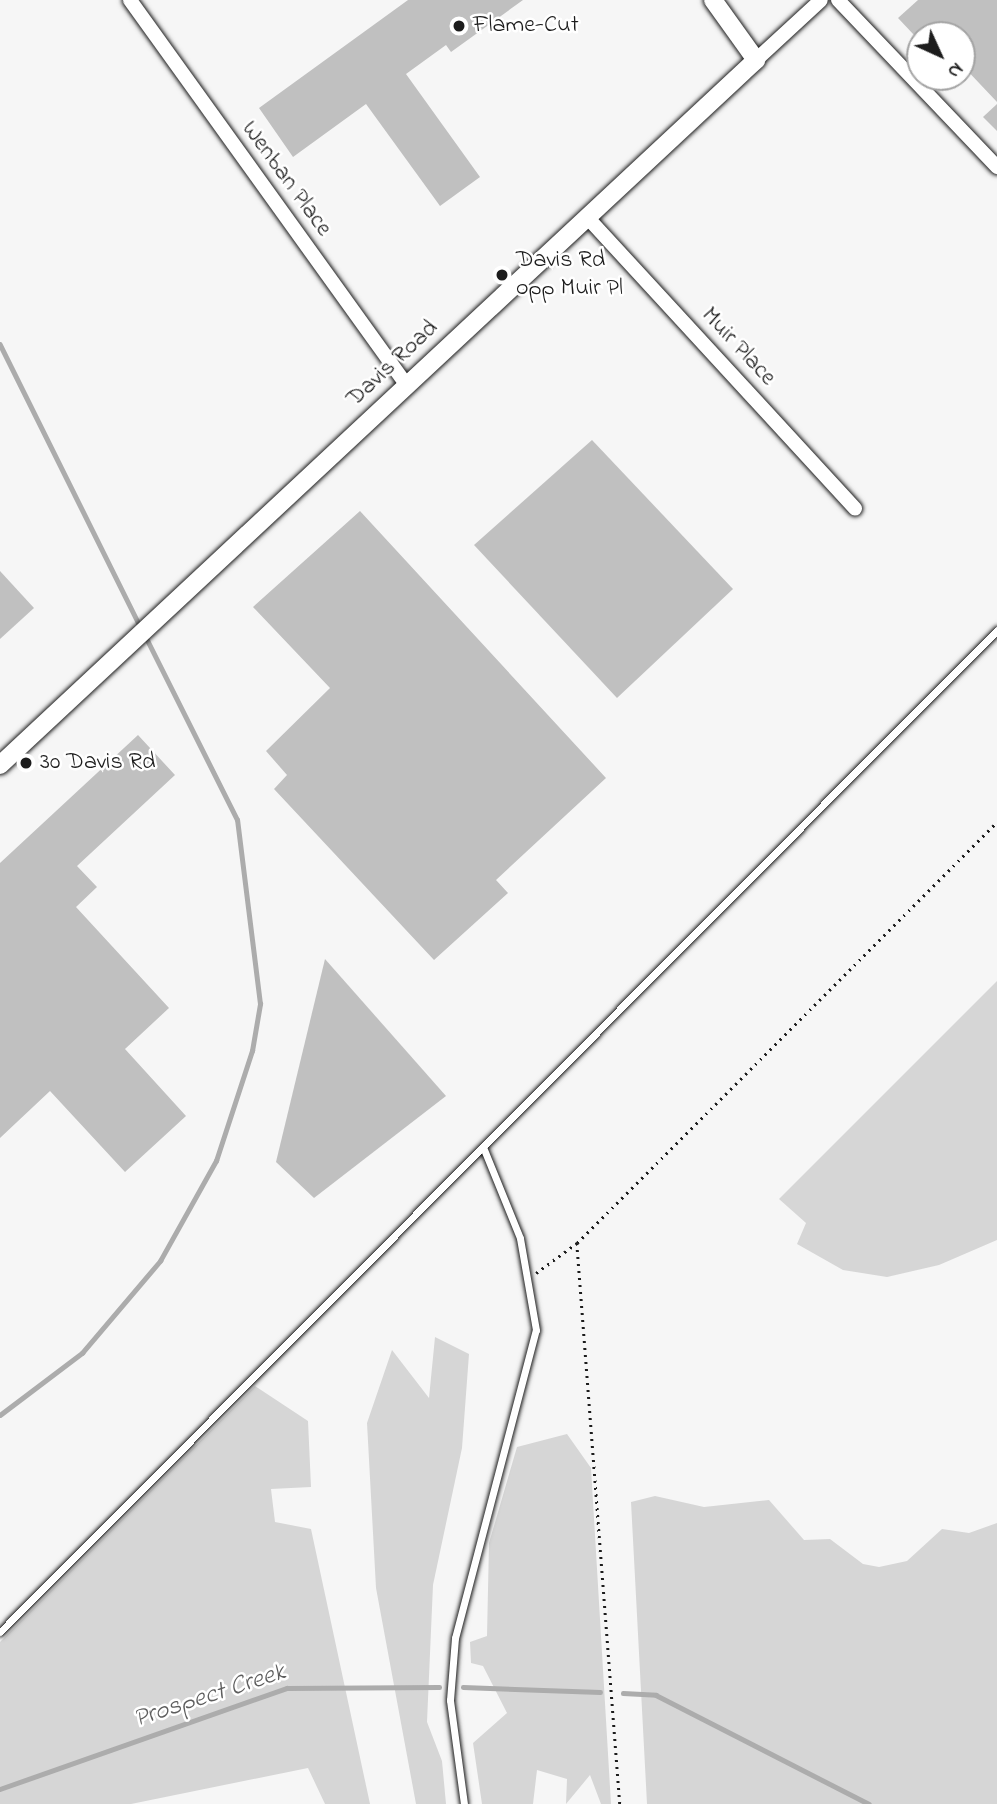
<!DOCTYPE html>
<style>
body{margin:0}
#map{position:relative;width:997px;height:1804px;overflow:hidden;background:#f6f6f6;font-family:"Indie Flower",sans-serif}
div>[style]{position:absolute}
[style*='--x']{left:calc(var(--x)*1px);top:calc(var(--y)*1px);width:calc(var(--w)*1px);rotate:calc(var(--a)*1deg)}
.green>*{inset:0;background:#d6d6d6}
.stream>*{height:4.5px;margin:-2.25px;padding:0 2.25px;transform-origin:2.25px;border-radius:2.25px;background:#acacac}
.building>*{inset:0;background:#c0c0c0}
.path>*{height:2.5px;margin-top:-1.25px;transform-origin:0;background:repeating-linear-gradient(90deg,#1c1c1c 0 2px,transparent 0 7px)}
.roads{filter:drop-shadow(0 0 2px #1c1c1c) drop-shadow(0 0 2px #1c1c1c)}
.service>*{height:7px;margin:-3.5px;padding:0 3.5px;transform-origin:3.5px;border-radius:3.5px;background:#fff}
.minor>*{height:14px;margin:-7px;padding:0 7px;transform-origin:7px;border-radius:7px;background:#fff}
.tertiary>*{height:18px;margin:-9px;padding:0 9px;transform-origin:9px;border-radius:9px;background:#fff}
.dots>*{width:19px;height:19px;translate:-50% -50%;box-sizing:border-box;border:4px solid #fff;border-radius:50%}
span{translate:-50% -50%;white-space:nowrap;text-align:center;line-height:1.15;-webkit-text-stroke:5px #fff;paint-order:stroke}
.poi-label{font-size:24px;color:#1c1c1c}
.left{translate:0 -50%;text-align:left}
.street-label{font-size:24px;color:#1c1c1c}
.water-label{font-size:26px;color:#5d5d5d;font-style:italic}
.north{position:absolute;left:906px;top:21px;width:70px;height:70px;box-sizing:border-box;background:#fff;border:2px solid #a4a4a4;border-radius:50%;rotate:135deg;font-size:19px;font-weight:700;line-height:28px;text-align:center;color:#1c1c1c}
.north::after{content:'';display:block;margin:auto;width:24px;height:32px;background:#1c1c1c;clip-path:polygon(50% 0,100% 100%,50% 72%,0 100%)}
</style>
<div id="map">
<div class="green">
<div style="clip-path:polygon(997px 981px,997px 1240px,939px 1265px,887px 1277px,843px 1270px,797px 1244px,806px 1223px,779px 1199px)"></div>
<div style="clip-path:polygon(435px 1337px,469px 1354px,462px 1448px,433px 1585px,427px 1722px,442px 1761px,446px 1804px,416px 1804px,376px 1588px,367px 1423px,392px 1350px,429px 1398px)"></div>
<div style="clip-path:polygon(255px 1386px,308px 1421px,311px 1487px,271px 1489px,275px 1522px,311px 1529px,370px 1804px,325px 1804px,308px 1768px,131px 1804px,0 1804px,0 1642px)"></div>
<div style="clip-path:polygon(567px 1434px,591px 1468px,611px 1804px,601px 1804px,590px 1775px,566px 1804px,567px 1779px,537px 1770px,533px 1804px,482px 1804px,473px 1743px,507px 1713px,483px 1666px,471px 1663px,470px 1642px,487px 1636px,489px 1543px,517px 1447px)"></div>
<div style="clip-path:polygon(655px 1496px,704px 1507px,769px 1500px,804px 1540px,830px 1539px,863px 1564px,879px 1567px,907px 1561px,942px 1529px,969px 1533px,997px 1523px,997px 1804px,647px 1804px,631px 1502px)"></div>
</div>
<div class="stream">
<div style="--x:0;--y:344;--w:317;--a:63.6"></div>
<div style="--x:0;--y:1415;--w:103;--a:-37.1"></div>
<div style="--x:82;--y:1353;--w:121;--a:-49.7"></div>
<div style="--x:160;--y:1261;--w:115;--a:-60.8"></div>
<div style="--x:216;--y:1161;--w:116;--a:-71.9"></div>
<div style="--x:252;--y:1051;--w:48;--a:-80.3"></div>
<div style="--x:260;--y:1004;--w:185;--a:-97.1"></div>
<div style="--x:237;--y:820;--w:206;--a:-116.6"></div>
<div style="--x:463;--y:1687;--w:137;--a:2.1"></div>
<div style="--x:623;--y:1693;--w:33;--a:3"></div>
<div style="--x:656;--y:1695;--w:239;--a:27.1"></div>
<div style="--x:0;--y:1789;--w:304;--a:-19.4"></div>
<div style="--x:287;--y:1688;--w:152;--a:-0.4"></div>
</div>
<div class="building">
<div style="clip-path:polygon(408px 0,523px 0,451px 52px,446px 45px,406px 74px,480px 177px,440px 206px,366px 104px,293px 157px,259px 108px)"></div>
<div style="clip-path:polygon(918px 0,997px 0,997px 102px,962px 65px,962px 35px,914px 35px,898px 18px)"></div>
<div style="clip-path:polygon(997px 104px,997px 131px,983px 117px)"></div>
<div style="clip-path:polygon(592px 440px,733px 589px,617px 698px,474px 545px)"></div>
<div style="clip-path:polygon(360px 511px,606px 778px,496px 880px,508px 893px,434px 960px,274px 789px,287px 775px,266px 751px,330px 688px,253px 607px)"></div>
<div style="clip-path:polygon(0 571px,34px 608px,0 639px)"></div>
<div style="clip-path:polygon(138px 735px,175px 775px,77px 866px,97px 887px,76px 907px,169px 1008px,125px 1049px,186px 1116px,125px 1172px,50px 1091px,0 1138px,0 863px)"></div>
<div style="clip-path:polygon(325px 959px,446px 1096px,314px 1198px,276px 1162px)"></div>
</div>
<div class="path">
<div style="--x:577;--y:1243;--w:563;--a:85.62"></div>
<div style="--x:536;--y:1273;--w:51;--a:-36.2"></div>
<div style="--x:577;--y:1243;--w:595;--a:-45.07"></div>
</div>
<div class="roads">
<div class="service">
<div style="--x:0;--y:1632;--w:1414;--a:-45.14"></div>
<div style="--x:464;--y:1804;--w:105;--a:-97.7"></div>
<div style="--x:450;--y:1700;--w:62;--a:-85.4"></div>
<div style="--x:455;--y:1638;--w:318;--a:-75.3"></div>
<div style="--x:536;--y:1330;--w:93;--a:-99.9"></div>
<div style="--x:520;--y:1238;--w:98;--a:-112.1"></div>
</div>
<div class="minor">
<div style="--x:130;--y:0;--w:473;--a:54.3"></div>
<div style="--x:838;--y:0;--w:231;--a:46.4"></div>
<div style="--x:756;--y:60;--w:88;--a:-42.7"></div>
<div style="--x:587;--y:217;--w:396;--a:47.4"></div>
</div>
<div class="tertiary">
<div style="--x:0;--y:765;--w:1034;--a:-43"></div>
<div style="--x:756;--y:60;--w:74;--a:-125.6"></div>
</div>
</div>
<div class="dots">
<div style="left:459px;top:26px;background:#1c1c1c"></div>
<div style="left:502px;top:275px;background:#1c1c1c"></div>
<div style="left:26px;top:763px;background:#1c1c1c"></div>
</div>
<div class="poi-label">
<span class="left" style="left:473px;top:26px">Flame-Cut</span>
<span class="left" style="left:516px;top:275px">Davis Rd<br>opp Muir Pl</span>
<span class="left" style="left:40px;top:763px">30 Davis Rd</span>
</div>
<div class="street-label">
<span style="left:286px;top:179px;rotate:54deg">Wenban Place</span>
<span style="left:738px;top:347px;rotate:47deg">Muir Place</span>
<span style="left:393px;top:364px;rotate:-43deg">Davis Road</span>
</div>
<div class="water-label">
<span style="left:210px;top:1697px;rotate:-18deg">Prospect Creek</span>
</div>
<div class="north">N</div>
</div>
